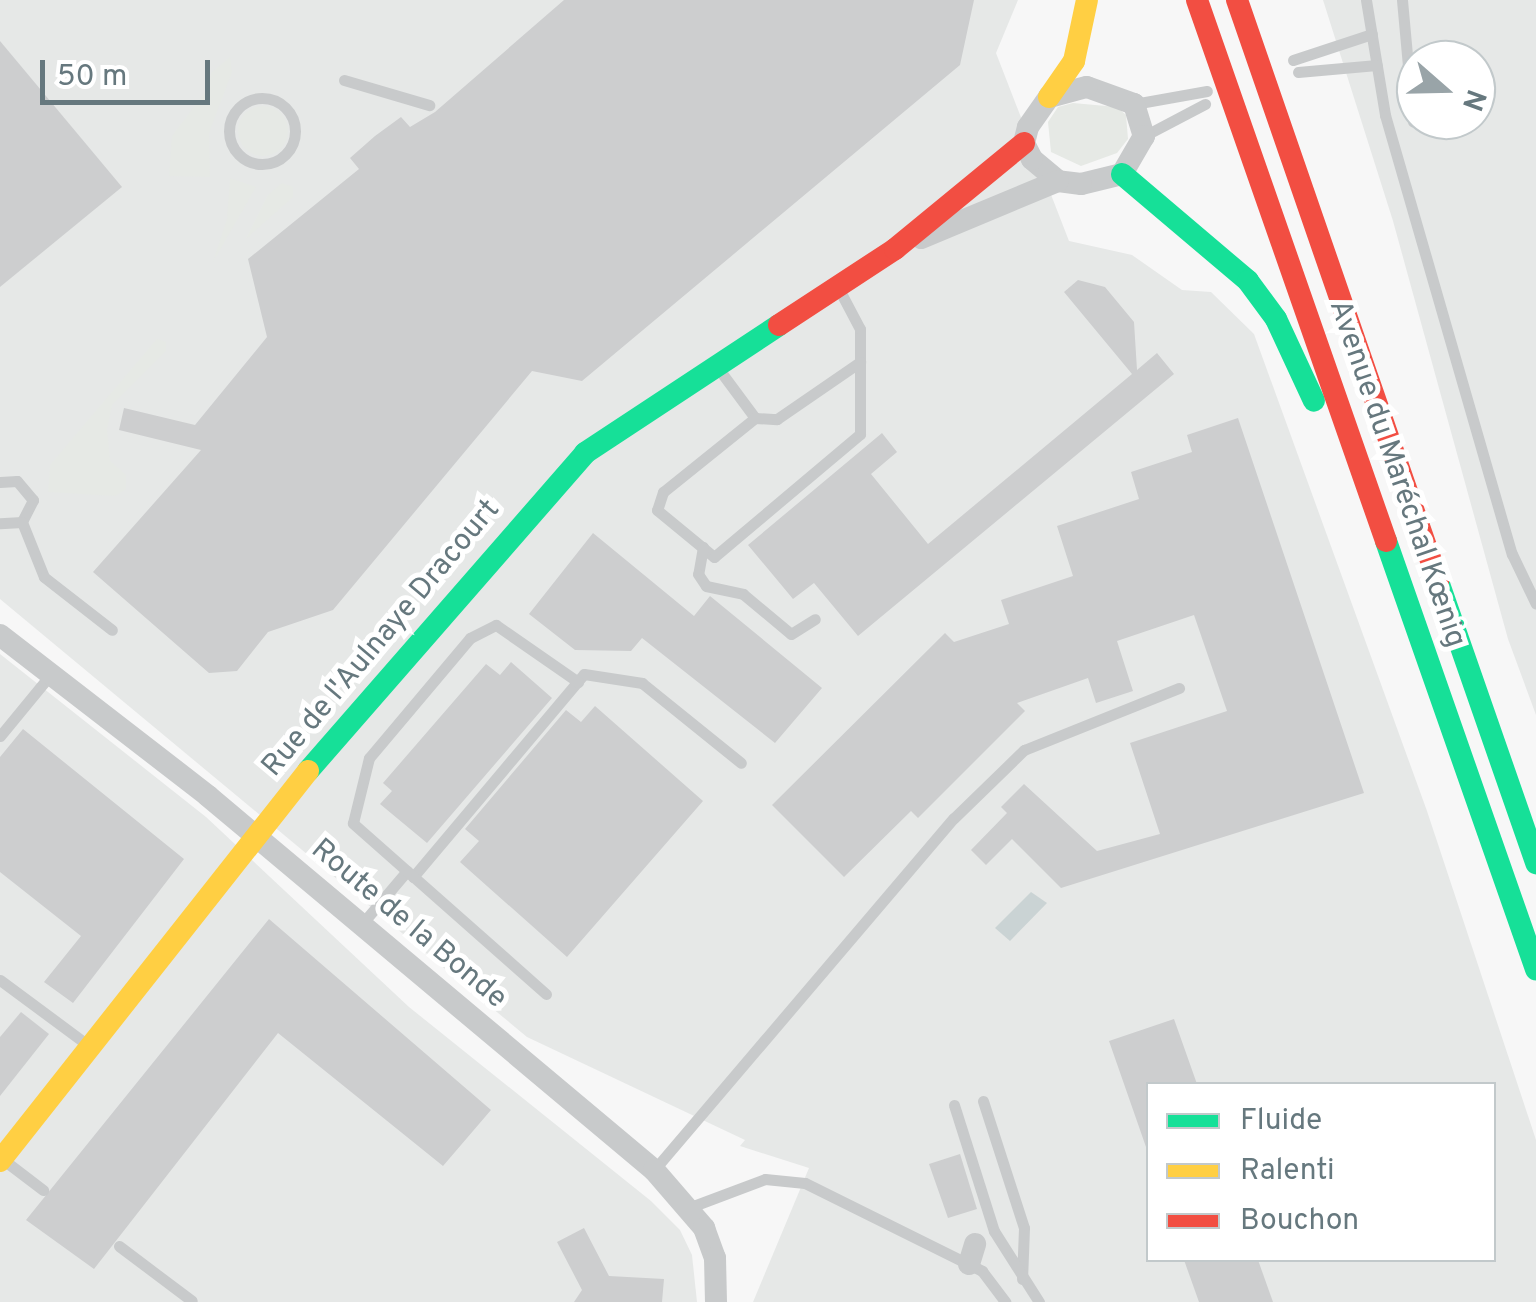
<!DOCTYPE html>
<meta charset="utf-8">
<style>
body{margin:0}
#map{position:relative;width:1536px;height:1302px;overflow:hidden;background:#f7f7f7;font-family:Overpass,sans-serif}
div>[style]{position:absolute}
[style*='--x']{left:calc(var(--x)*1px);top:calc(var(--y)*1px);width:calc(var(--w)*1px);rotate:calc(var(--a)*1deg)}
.built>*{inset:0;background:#e6e8e7}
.green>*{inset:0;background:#e6e9e5}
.round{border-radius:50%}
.water>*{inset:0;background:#cad3d4}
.building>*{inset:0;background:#cdcecf}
.lane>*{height:11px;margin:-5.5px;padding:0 5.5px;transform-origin:5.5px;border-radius:5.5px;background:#c8cacb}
.lane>.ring{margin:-5.5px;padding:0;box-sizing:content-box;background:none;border:11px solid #c8cacb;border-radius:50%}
.street>*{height:22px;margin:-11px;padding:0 11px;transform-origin:11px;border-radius:11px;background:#c8cacb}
.fast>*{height:22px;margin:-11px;padding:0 11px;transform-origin:11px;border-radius:11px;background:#16e098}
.slow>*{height:22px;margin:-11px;padding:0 11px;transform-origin:11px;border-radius:11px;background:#ffcf43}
.jam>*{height:22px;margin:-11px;padding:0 11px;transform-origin:11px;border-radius:11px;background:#f24e42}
span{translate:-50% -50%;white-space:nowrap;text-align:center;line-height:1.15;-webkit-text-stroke:10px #fff;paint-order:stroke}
.street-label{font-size:30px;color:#66787e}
.legend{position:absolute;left:1146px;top:1082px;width:350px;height:180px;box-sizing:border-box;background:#fff;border:2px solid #c2c9cb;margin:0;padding:12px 18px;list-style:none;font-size:30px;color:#66787e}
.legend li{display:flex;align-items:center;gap:20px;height:50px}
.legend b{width:50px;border:2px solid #c2c9cb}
.north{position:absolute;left:1396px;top:40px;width:100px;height:100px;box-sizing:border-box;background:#fff;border:2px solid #c2c9cb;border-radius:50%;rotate:110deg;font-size:28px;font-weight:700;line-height:40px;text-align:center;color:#66787e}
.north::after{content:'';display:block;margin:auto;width:35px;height:45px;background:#99a4a8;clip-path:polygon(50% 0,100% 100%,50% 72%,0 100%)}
.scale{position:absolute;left:40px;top:60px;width:170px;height:45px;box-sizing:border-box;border:5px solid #66787e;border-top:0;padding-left:12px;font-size:30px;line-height:35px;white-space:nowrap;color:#66787e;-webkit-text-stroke:8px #fff;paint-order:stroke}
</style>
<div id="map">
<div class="built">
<div style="clip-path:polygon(evenodd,0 0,1018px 0,996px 53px,1069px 241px,1132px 255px,1182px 290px,1211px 292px,1254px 334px,1427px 811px,1536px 1140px,1536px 1302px,753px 1302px,809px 1168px,740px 1146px,745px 1140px,527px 1037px,0 599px,0 0,1148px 1084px,1494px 1084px,1494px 1260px,1148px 1260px,1148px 1084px)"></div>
<div style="clip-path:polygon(evenodd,1323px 0,1536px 0,1536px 715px,1508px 639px,1393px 221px,1323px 0,1416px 60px,1476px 60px,1476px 120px,1416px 120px,1416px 60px)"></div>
<div style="clip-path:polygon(0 654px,206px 817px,409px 1007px,651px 1201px,680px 1230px,692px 1255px,697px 1302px,0 1302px)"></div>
</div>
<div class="green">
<div style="clip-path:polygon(230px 57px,232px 72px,209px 133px,210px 177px,169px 176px,172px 136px,206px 91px,211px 73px)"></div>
<div style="clip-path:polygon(1073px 103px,1117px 107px,1126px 115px,1128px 139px,1117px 153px,1081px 166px,1051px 152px,1048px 122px,1058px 107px)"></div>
<div class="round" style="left:238px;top:106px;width:50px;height:50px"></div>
<div style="clip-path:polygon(230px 178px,256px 187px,213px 262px,227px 219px)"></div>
<div style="clip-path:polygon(282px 183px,293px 187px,293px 197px,246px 239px,268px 195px)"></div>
<div style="clip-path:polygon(157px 339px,166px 342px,166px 351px,112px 405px,107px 429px,110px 461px,126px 475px,126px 489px,115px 496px,48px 492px,50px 465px)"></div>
</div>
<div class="water">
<div style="clip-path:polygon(1031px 892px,1047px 903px,1010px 941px,995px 928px)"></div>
</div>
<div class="building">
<div style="clip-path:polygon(564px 0,974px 0,960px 65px,582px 381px,532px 371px,333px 610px,268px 632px,237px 671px,209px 673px,93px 572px,201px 450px,119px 430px,124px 408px,195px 425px,267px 337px,248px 259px,359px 169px,350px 158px,375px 136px,401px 117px,410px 127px,435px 112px)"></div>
<div style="clip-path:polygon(0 41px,122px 187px,0 287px)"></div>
<div style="clip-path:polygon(1078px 280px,1105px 287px,1134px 322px,1137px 370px,1157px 353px,1174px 374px,858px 636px,814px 583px,793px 599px,748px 545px,882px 433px,897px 452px,871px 474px,928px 544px,1132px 374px,1064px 292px)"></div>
<div style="clip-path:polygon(1238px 418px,1364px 793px,1061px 888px,1012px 839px,986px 865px,971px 850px,1007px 813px,1001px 807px,1024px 784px,1097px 851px,1160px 834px,1130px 743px,1227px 711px,1194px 615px,1117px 641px,1133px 691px,1096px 703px,1088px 678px,1017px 703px,1025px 711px,918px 818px,911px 811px,844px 877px,772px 805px,945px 633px,954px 642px,1009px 624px,1001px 600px,1073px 576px,1057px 526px,1139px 499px,1131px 472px,1192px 452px,1187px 435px)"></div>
<div style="clip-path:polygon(593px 533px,694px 616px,710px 596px,822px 688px,775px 743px,642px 638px,631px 651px,575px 650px,529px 614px)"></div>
<div style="clip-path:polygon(511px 662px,552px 698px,427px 843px,380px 804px,392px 791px,383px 783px,486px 664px,500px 675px)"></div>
<div style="clip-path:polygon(595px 706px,703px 801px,567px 957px,460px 862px,479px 841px,465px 829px,566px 710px,581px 722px)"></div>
<div style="clip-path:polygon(23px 729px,184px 859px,73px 1003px,44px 982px,81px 936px,0 872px,0 757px)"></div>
<div style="clip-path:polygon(269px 919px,491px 1110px,443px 1166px,278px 1033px,94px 1269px,26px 1220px)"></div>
<div style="clip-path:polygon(21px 1012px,49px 1034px,0 1096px,0 1037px)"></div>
<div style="clip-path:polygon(1174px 1019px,1197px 1084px,1148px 1084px,1146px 1147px,1109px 1041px)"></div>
<div style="clip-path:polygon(960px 1154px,977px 1209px,948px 1218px,929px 1164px)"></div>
<div style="clip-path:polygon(584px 1228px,609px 1276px,664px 1279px,662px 1302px,574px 1302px,582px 1290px,557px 1242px)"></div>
<div style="clip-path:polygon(1184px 1260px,1258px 1260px,1273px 1302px,1199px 1302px)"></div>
</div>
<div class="lane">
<div style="--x:1366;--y:0;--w:117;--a:80.6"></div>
<div style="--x:1385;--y:115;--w:457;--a:73.9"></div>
<div style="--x:1512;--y:554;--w:55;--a:64.4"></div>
<div style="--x:1402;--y:0;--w:122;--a:84.8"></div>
<div style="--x:1293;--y:60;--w:83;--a:-18.2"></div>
<div style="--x:1298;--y:72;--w:79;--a:-5.1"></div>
<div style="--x:344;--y:80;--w:89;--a:16.4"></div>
<div class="ring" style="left:229px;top:98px;width:55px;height:55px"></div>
<div style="--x:1134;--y:104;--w:74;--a:-10.1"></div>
<div style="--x:1144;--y:136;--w:69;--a:-27.7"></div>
<div style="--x:718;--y:368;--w:62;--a:53.5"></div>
<div style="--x:755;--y:418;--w:22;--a:3"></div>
<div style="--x:777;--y:419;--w:101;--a:-34.5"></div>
<div style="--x:860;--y:362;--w:33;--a:-90"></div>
<div style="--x:860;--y:329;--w:43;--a:-117.8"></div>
<div style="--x:755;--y:418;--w:118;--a:141.2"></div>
<div style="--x:663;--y:492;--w:19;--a:108"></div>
<div style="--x:657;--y:510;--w:74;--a:39.5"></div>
<div style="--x:714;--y:557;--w:191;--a:-40.1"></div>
<div style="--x:860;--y:434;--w:72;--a:-90"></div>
<div style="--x:0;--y:482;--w:17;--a:-3"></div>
<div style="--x:17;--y:481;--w:25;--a:50"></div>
<div style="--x:33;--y:500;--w:25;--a:117"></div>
<div style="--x:22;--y:522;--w:22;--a:177"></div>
<div style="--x:22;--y:522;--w:59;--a:68.2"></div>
<div style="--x:44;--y:577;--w:86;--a:37.9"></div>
<div style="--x:703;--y:547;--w:27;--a:100"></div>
<div style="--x:698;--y:574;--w:14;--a:56"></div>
<div style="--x:706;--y:586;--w:38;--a:12"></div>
<div style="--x:743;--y:594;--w:62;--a:39.8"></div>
<div style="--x:791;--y:634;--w:28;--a:-32"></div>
<div style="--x:0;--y:736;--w:80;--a:-50.6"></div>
<div style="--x:413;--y:877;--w:265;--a:-49.9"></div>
<div style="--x:584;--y:674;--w:59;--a:8.8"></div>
<div style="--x:642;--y:683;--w:127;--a:38.9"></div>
<div style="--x:361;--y:925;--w:71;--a:-49.6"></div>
<div style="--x:0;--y:980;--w:106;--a:36.5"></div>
<div style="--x:546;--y:994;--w:258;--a:-138.5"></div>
<div style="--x:353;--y:823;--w:67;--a:-76.2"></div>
<div style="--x:369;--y:758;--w:157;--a:-49.9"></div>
<div style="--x:470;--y:638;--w:29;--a:-27"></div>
<div style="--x:496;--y:625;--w:100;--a:34.8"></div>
<div style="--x:983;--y:1101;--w:133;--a:72.1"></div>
<div style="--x:1024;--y:1228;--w:51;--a:92.2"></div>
<div style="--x:954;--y:1105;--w:132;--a:72.4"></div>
<div style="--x:994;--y:1231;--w:84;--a:57.6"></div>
<div style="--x:5;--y:1161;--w:48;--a:37.3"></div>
<div style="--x:654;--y:1170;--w:462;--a:-49.6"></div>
<div style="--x:954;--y:818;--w:98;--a:-44.2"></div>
<div style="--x:1024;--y:750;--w:167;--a:-21.8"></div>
<div style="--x:688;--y:1208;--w:82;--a:-20.6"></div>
<div style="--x:765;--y:1179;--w:40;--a:5.7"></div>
<div style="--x:805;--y:1183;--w:198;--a:26.4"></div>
<div style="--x:982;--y:1271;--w:39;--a:53"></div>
<div style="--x:119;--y:1246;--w:91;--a:37"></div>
</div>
<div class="street">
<div style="--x:1087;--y:87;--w:50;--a:19.9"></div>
<div style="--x:1134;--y:104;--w:34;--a:73"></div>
<div style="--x:1144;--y:136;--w:44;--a:120.1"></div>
<div style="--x:1122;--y:174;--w:42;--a:166.3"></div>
<div style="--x:1081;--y:184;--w:23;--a:-173"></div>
<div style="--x:1058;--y:181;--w:34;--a:-140"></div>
<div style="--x:1032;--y:159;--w:18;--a:-117"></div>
<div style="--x:1024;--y:143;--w:16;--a:-76"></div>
<div style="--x:1028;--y:127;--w:37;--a:-55"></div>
<div style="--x:1049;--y:97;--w:39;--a:-15"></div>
<div style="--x:921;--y:238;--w:148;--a:-22.6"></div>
<div style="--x:0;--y:635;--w:263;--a:37.7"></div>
<div style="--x:208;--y:796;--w:582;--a:39.98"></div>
<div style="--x:654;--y:1170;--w:77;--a:49.2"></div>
<div style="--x:704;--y:1228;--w:32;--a:70"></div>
<div style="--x:715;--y:1258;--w:44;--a:88.7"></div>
<div style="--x:969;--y:1264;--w:21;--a:-73"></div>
</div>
<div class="fast">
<div style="--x:1122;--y:174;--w:165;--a:40.3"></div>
<div style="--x:1248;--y:281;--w:47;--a:53.6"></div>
<div style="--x:1276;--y:319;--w:90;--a:65.1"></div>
<div style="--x:1386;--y:541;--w:454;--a:70.7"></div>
<div style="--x:1438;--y:581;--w:299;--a:70.8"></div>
<div style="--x:308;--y:771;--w:422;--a:-48.9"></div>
<div style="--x:585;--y:453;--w:232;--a:-33.4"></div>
</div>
<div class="slow">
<div style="--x:1049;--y:97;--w:44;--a:-55.2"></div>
<div style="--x:1074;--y:61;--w:62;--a:-78"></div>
<div style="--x:0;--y:1161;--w:497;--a:-51.7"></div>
</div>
<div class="jam">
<div style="--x:1197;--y:0;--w:573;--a:70.74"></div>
<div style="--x:1237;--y:0;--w:615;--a:70.92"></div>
<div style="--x:779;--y:325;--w:139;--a:-33.2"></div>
<div style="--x:895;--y:249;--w:167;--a:-39.4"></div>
</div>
<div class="street-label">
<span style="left:1396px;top:474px;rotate:71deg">Avenue du Maréchal Kœnig</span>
<span style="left:382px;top:639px;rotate:-50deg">Rue de l'Aulnaye Dracourt</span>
<span style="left:408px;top:925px;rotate:40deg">Route de la Bonde</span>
</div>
<ul class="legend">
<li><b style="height:12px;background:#16e098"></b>Fluide</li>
<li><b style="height:12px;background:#ffcf43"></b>Ralenti</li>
<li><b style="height:12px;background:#f24e42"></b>Bouchon</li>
</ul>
<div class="north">N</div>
<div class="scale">50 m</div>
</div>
